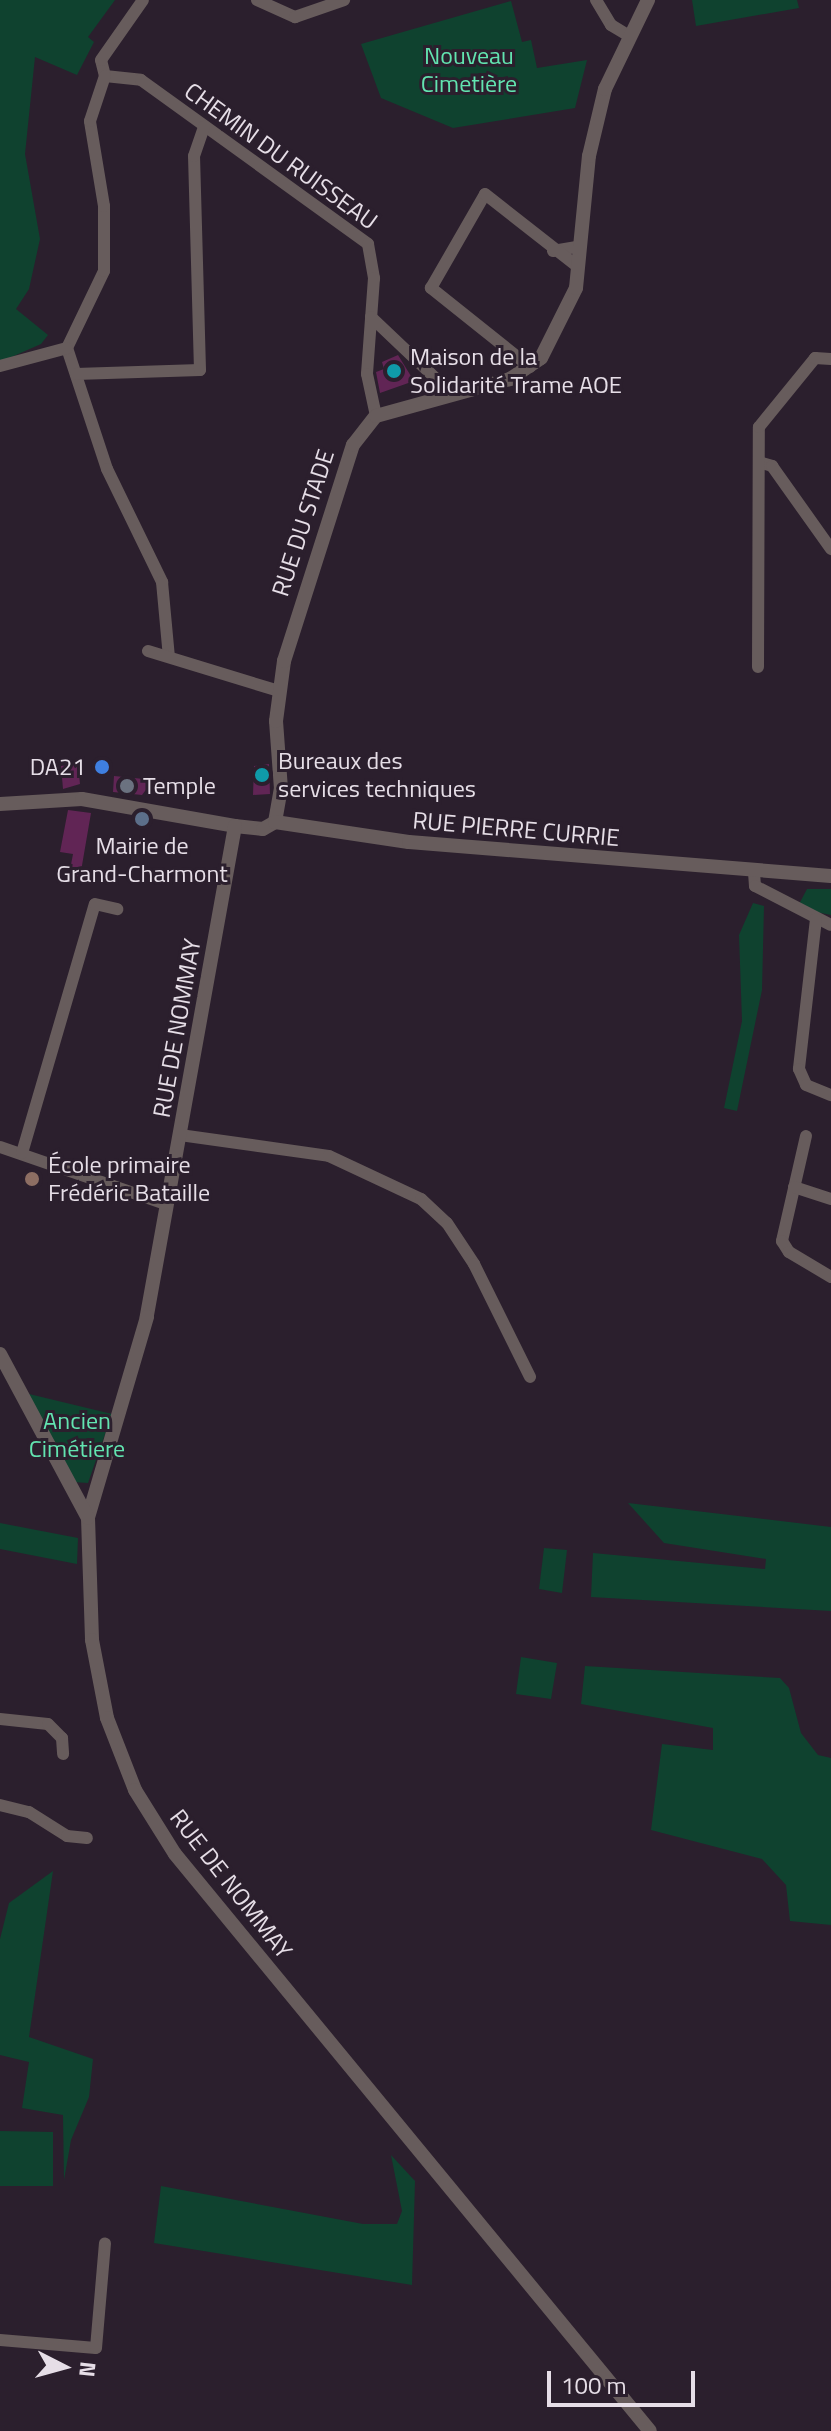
<!DOCTYPE html>
<meta charset="utf-8">
<style>
body{margin:0}
#map{position:relative;width:831px;height:2431px;overflow:hidden;background:#2b1f2d;font-family:"Titillium Web",sans-serif}
div>[style]{position:absolute}
[style*='--x']{left:calc(var(--x)*1px);top:calc(var(--y)*1px);width:calc(var(--w)*1px);rotate:calc(var(--a)*1deg)}
.green>*{inset:0;background:#0f422f}
.building>*{inset:0;background:#612555}
.minor>*{height:12px;margin:-6px;padding:0 6px;transform-origin:6px;border-radius:6px;background:#675c5c}
.tertiary>*{height:14px;margin:-7px;padding:0 7px;transform-origin:7px;border-radius:7px;background:#675c5c}
.dots>*{width:22px;height:22px;translate:-50% -50%;box-sizing:border-box;border:4px solid #2b1f2d;border-radius:50%}
span{translate:-50% -50%;white-space:nowrap;text-align:center;line-height:1.15;-webkit-text-stroke:6px #2b1f2d;paint-order:stroke}
.park-label{font-size:24px;color:#62e4b0}
.street-label{font-size:24px;color:#e6dee7}
.poi-label{font-size:24px;color:#e6dee7}
.left{translate:0 -50%;text-align:left}
.right{translate:-100% -50%;text-align:right}
.north{position:absolute;left:24px;top:2327px;width:80px;height:80px;-webkit-text-stroke:6px #2b1f2d;paint-order:stroke;rotate:96deg;font-size:22px;font-weight:700;line-height:32px;text-align:center;color:#e6dee7}
.north::after{content:'';display:block;margin:auto;width:28px;height:36px;background:#e6dee7;clip-path:polygon(50% 0,100% 100%,50% 72%,0 100%)}
.scale{position:absolute;left:547px;top:2371px;width:148px;height:36px;box-sizing:border-box;border:4px solid #e6dee7;border-top:0;padding-left:10px;font-size:24px;line-height:28px;white-space:nowrap;color:#e6dee7;-webkit-text-stroke:6px #2b1f2d;paint-order:stroke}
</style>
<div id="map">
<div class="green">
<div style="clip-path:polygon(0 0,115px 0,88px 37px,94px 42px,77px 75px,35px 57px,25px 154px,40px 239px,29px 289px,16px 309px,48px 335px,41px 344px,0 362px)"></div>
<div style="clip-path:polygon(692px 0,797px 0,799px 8px,696px 26px)"></div>
<div style="clip-path:polygon(511px 1px,522px 42px,531px 40px,537px 68px,587px 60px,575px 108px,453px 128px,381px 98px,361px 44px)"></div>
<div style="clip-path:polygon(807px 889px,831px 889px,831px 915px,797px 908px)"></div>
<div style="clip-path:polygon(753px 903px,764px 906px,762px 990px,737px 1111px,724px 1108px,742px 1021px,739px 935px)"></div>
<div style="clip-path:polygon(25px 1393px,112px 1414px,88px 1483px,72px 1482px)"></div>
<div style="clip-path:polygon(628px 1503px,831px 1527px,831px 1611px,591px 1597px,593px 1553px,765px 1569px,766px 1559px,664px 1543px)"></div>
<div style="clip-path:polygon(0 1523px,78px 1538px,77px 1564px,0 1549px)"></div>
<div style="clip-path:polygon(544px 1548px,567px 1550px,562px 1593px,539px 1589px)"></div>
<div style="clip-path:polygon(521px 1657px,557px 1663px,551px 1699px,516px 1694px)"></div>
<div style="clip-path:polygon(585px 1666px,780px 1678px,789px 1688px,801px 1733px,818px 1755px,831px 1758px,831px 1925px,790px 1921px,786px 1885px,762px 1859px,651px 1830px,662px 1744px,713px 1750px,713px 1728px,581px 1704px)"></div>
<div style="clip-path:polygon(53px 1871px,29px 2037px,93px 2059px,89px 2097px,71px 2140px,64px 2180px,63px 2115px,22px 2108px,29px 2062px,0 2055px,0 1939px,9px 1903px)"></div>
<div style="clip-path:polygon(0 2131px,53px 2132px,53px 2186px,0 2186px)"></div>
<div style="clip-path:polygon(391px 2155px,415px 2181px,412px 2285px,154px 2243px,161px 2186px,363px 2224px,397px 2224px,402px 2211px)"></div>
</div>
<div class="building">
<div style="clip-path:polygon(398px 355px,414px 381px,380px 393px,376px 372px,384px 369px,382px 362px)"></div>
<div style="clip-path:polygon(78px 764px,80px 784px,63px 789px,61px 766px)"></div>
<div style="clip-path:polygon(269px 764px,270px 794px,253px 795px,254px 766px)"></div>
<div style="clip-path:polygon(114px 776px,144px 779px,148px 787px,142px 795px,113px 792px)"></div>
<div style="clip-path:polygon(68px 810px,91px 813px,80px 877px,69px 875px,73px 854px,60px 852px)"></div>
</div>
<div class="minor">
<div style="--x:257;--y:0;--w:42;--a:24.1"></div>
<div style="--x:295;--y:17;--w:52;--a:-19.1"></div>
<div style="--x:596;--y:0;--w:29;--a:59"></div>
<div style="--x:611;--y:25;--w:21;--a:31"></div>
<div style="--x:105;--y:76;--w:36;--a:6"></div>
<div style="--x:141;--y:80;--w:280;--a:35.8"></div>
<div style="--x:368;--y:244;--w:35;--a:80"></div>
<div style="--x:374;--y:278;--w:96;--a:94.2"></div>
<div style="--x:367;--y:374;--w:43;--a:77.9"></div>
<div style="--x:105;--y:76;--w:16;--a:-104"></div>
<div style="--x:101;--y:60;--w:73;--a:-55"></div>
<div style="--x:553;--y:251;--w:27;--a:-10"></div>
<div style="--x:371;--y:317;--w:112;--a:43.5"></div>
<div style="--x:67;--y:348;--w:127;--a:71.7"></div>
<div style="--x:107;--y:469;--w:126;--a:64"></div>
<div style="--x:162;--y:582;--w:75;--a:84.7"></div>
<div style="--x:67;--y:348;--w:85;--a:-64.3"></div>
<div style="--x:104;--y:271;--w:65;--a:-90"></div>
<div style="--x:104;--y:206;--w:86;--a:-99.4"></div>
<div style="--x:90;--y:121;--w:47;--a:-71.6"></div>
<div style="--x:0;--y:366;--w:69;--a:-15"></div>
<div style="--x:530;--y:367;--w:127;--a:-141.4"></div>
<div style="--x:431;--y:288;--w:108;--a:-60.1"></div>
<div style="--x:485;--y:194;--w:118;--a:38.1"></div>
<div style="--x:76;--y:374;--w:124;--a:-1.8"></div>
<div style="--x:200;--y:370;--w:214;--a:-91.6"></div>
<div style="--x:194;--y:156;--w:31;--a:-71"></div>
<div style="--x:759;--y:462;--w:14;--a:17"></div>
<div style="--x:772;--y:466;--w:102;--a:54.6"></div>
<div style="--x:148;--y:651;--w:137;--a:17"></div>
<div style="--x:758;--y:667;--w:240;--a:-89.8"></div>
<div style="--x:759;--y:427;--w:89;--a:-50.9"></div>
<div style="--x:815;--y:358;--w:16;--a:4"></div>
<div style="--x:754;--y:872;--w:14;--a:86"></div>
<div style="--x:755;--y:886;--w:85;--a:27.2"></div>
<div style="--x:816;--y:919;--w:151;--a:96.5"></div>
<div style="--x:799;--y:1069;--w:17;--a:66"></div>
<div style="--x:806;--y:1085;--w:27;--a:22"></div>
<div style="--x:180;--y:1135;--w:150;--a:8"></div>
<div style="--x:329;--y:1156;--w:102;--a:25.1"></div>
<div style="--x:421;--y:1199;--w:35;--a:43"></div>
<div style="--x:447;--y:1223;--w:49;--a:56.6"></div>
<div style="--x:474;--y:1264;--w:126;--a:63.6"></div>
<div style="--x:806;--y:1136;--w:108;--a:102.9"></div>
<div style="--x:782;--y:1241;--w:13;--a:58"></div>
<div style="--x:789;--y:1252;--w:49;--a:30.8"></div>
<div style="--x:0;--y:1147;--w:176;--a:19"></div>
<div style="--x:22;--y:1153;--w:259;--a:-73.7"></div>
<div style="--x:95;--y:904;--w:23;--a:13"></div>
<div style="--x:794;--y:1187;--w:39;--a:18"></div>
<div style="--x:0;--y:1719;--w:48;--a:5.9"></div>
<div style="--x:48;--y:1724;--w:20;--a:45"></div>
<div style="--x:62;--y:1738;--w:16;--a:86"></div>
<div style="--x:0;--y:1805;--w:30;--a:14"></div>
<div style="--x:29;--y:1812;--w:45;--a:32.3"></div>
<div style="--x:67;--y:1836;--w:20;--a:6"></div>
<div style="--x:0;--y:2340;--w:96;--a:4.8"></div>
<div style="--x:96;--y:2348;--w:105;--a:-85.1"></div>
</div>
<div class="tertiary">
<div style="--x:0;--y:804;--w:82;--a:-3.5"></div>
<div style="--x:82;--y:799;--w:155;--a:10"></div>
<div style="--x:235;--y:826;--w:28;--a:6"></div>
<div style="--x:263;--y:829;--w:14;--a:-30"></div>
<div style="--x:275;--y:822;--w:34;--a:-80"></div>
<div style="--x:281;--y:789;--w:68;--a:-94.2"></div>
<div style="--x:276;--y:721;--w:61;--a:-82.4"></div>
<div style="--x:284;--y:661;--w:227;--a:-72.3"></div>
<div style="--x:353;--y:445;--w:37;--a:-52"></div>
<div style="--x:376;--y:416;--w:139;--a:-15.4"></div>
<div style="--x:510;--y:379;--w:37;--a:-34"></div>
<div style="--x:541;--y:358;--w:78;--a:-63.4"></div>
<div style="--x:576;--y:288;--w:133;--a:-84.4"></div>
<div style="--x:589;--y:156;--w:69;--a:-76.6"></div>
<div style="--x:605;--y:89;--w:99;--a:-64.2"></div>
<div style="--x:275;--y:822;--w:135;--a:8.5"></div>
<div style="--x:409;--y:842;--w:423;--a:4.6"></div>
<div style="--x:235;--y:826;--w:499;--a:100.2"></div>
<div style="--x:147;--y:1317;--w:209;--a:106.4"></div>
<div style="--x:88;--y:1518;--w:122;--a:88.1"></div>
<div style="--x:92;--y:1640;--w:79;--a:79.1"></div>
<div style="--x:107;--y:1718;--w:77;--a:68.7"></div>
<div style="--x:135;--y:1790;--w:75;--a:58"></div>
<div style="--x:175;--y:1854;--w:747;--a:50.54"></div>
<div style="--x:0;--y:1354;--w:186;--a:61.8"></div>
</div>
<div class="dots">
<div style="left:394px;top:371px;background:#0f9aa8"></div>
<div style="left:102px;top:767px;background:#3f7fe0"></div>
<div style="left:262px;top:775px;background:#0f9aa8"></div>
<div style="left:127px;top:786px;background:#6b7280"></div>
<div style="left:142px;top:819px;background:#5c6f8a"></div>
<div style="left:32px;top:1179px;background:#8d6e63"></div>
</div>
<div class="park-label">
<span style="left:469px;top:70px">Nouveau<br>Cimetière</span>
<span style="left:77px;top:1435px">Ancien<br>Cimétiere</span>
</div>
<div class="street-label">
<span style="left:281px;top:156px;rotate:36deg">CHEMIN DU RUISSEAU</span>
<span style="left:303px;top:523px;rotate:-72deg">RUE DU STADE</span>
<span style="left:516px;top:829px;rotate:5deg">RUE PIERRE CURRIE</span>
<span style="left:177px;top:1028px;rotate:-80deg">RUE DE NOMMAY</span>
<span style="left:231px;top:1884px;rotate:52deg">RUE DE NOMMAY</span>
</div>
<div class="poi-label">
<span class="left" style="left:410px;top:371px">Maison de la<br>Solidarité Trame AOE</span>
<span class="left" style="left:278px;top:775px">Bureaux des<br>services techniques</span>
<span class="right" style="left:86px;top:767px">DA21</span>
<span class="left" style="left:143px;top:786px">Temple</span>
<span style="left:142px;top:860px">Mairie de<br>Grand-Charmont</span>
<span class="left" style="left:48px;top:1179px">École primaire<br>Frédéric Bataille</span>
</div>
<div class="north">N</div>
<div class="scale">100 m</div>
</div>
